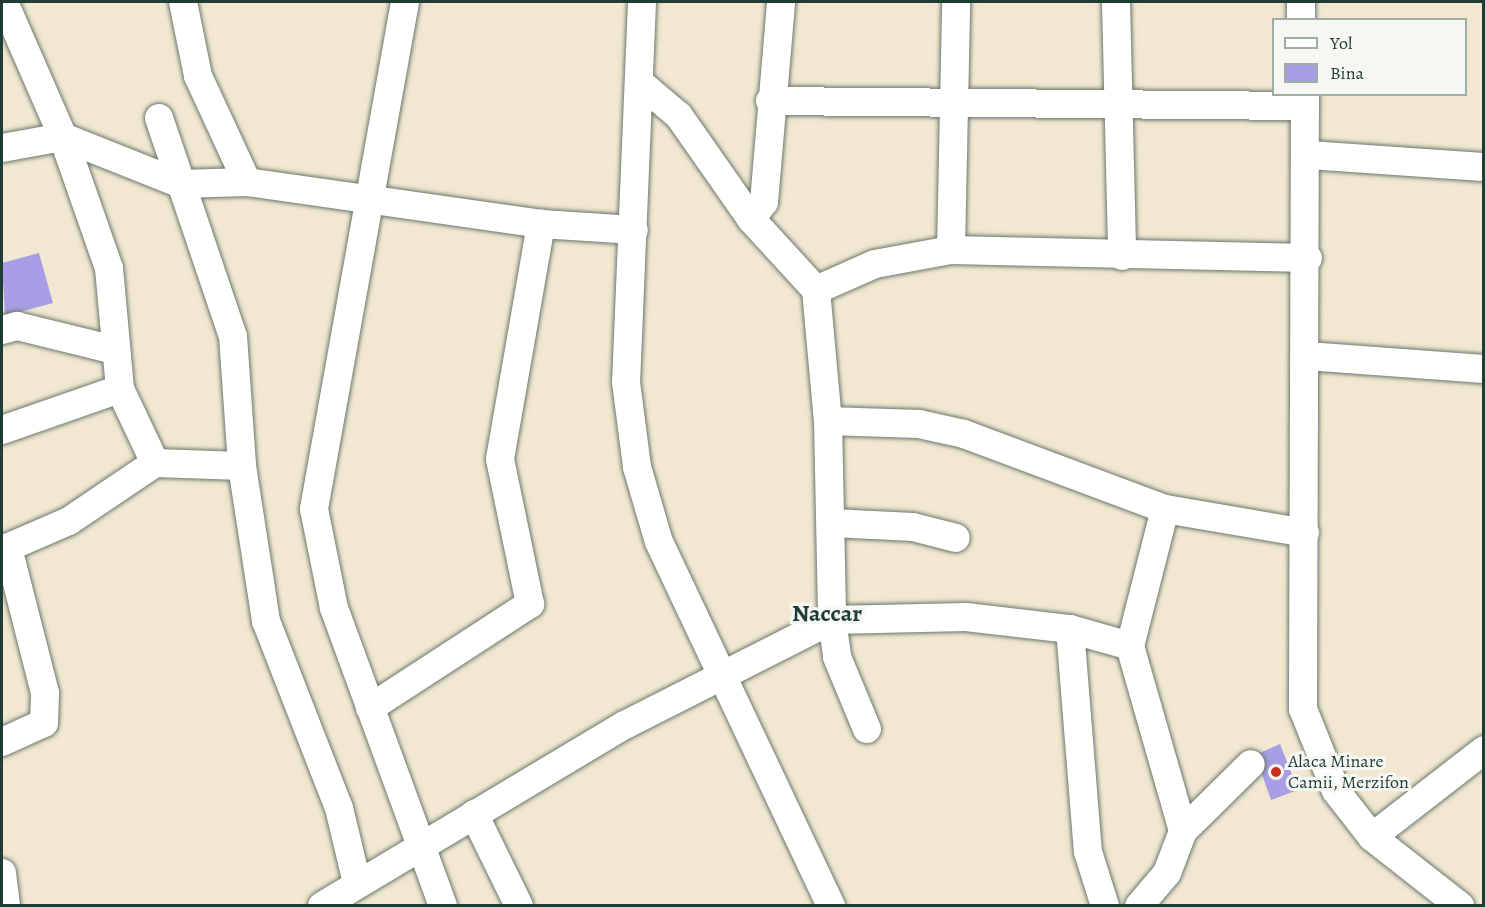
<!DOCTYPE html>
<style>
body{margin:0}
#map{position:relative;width:1485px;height:907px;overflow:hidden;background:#f2e8d2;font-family:Alegreya,serif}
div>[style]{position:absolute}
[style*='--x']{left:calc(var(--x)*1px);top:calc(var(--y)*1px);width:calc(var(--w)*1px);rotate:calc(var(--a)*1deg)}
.building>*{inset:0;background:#a89ee5}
.roads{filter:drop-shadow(0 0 2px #69796b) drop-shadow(0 0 2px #69796b)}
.street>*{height:28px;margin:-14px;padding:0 14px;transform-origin:14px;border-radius:14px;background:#fff}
.dots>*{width:16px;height:16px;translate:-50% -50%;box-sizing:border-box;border:3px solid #f6f6f2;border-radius:50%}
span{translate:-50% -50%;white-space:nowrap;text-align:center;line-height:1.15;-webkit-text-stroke:6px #f6f6f2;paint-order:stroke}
.poi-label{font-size:18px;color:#1f3d34}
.left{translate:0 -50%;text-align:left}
.district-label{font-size:24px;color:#1f3d34;font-weight:700}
.frame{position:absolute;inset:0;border:3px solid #1f3d34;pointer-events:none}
.legend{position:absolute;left:1272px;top:18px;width:195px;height:78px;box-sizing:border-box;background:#f6f6f2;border:2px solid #a0aca6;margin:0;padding:8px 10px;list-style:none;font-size:18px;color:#1f3d34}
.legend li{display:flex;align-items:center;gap:12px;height:30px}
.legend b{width:30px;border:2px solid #a0aca6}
</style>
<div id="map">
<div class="building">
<div style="clip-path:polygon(39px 253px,53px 303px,5px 316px,2px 263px)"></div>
<div style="clip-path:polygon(1280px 744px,1298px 790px,1271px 800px,1255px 755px)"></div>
</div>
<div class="roads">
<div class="street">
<div style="--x:4;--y:2;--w:147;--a:66.4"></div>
<div style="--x:63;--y:137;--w:139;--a:70.7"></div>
<div style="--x:109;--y:268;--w:121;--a:84.8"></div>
<div style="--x:120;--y:389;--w:82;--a:64.7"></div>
<div style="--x:183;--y:2;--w:76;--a:78.5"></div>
<div style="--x:198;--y:76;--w:117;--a:65.2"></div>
<div style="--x:405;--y:2;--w:515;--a:100.18"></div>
<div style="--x:314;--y:509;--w:101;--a:78.6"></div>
<div style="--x:334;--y:608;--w:317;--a:69.9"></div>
<div style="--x:642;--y:2;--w:380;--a:92.4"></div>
<div style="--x:626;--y:382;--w:86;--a:82.6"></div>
<div style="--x:637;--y:467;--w:78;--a:73.7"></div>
<div style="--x:659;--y:542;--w:403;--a:64.7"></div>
<div style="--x:1116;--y:2;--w:254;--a:88.6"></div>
<div style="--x:1301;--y:2;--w:18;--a:90"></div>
<div style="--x:640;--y:83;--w:51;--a:40.2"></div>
<div style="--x:679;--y:116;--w:126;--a:55"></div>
<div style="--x:751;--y:219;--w:96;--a:47.5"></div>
<div style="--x:816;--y:290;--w:132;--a:84.8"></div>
<div style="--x:828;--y:421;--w:199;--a:88.8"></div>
<div style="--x:832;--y:620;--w:37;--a:82"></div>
<div style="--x:837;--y:657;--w:78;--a:67.4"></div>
<div style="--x:1305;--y:94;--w:615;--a:90.19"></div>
<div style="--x:1303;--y:709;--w:88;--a:68.1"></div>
<div style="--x:1336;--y:791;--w:58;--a:52"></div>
<div style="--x:1372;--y:837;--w:112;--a:38.1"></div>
<div style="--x:770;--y:101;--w:535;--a:0.54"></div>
<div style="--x:159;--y:118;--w:230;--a:71.3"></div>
<div style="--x:233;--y:336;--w:130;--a:86"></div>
<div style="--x:242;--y:466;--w:157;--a:81.2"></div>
<div style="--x:266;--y:621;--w:201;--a:68.7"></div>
<div style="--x:339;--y:808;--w:77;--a:76.5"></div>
<div style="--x:2;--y:148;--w:62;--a:-10.2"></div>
<div style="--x:63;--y:137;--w:127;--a:21.7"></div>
<div style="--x:181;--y:184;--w:66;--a:-1.7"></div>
<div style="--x:247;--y:182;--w:297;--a:8.1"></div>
<div style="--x:541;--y:224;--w:93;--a:3.7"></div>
<div style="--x:1308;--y:155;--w:176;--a:3.9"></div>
<div style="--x:751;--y:219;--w:21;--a:-53"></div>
<div style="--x:764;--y:202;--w:201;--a:-85.1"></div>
<div style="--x:951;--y:250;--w:248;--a:-88.8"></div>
<div style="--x:816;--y:290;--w:64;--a:-23.8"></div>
<div style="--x:875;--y:264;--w:77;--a:-10.4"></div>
<div style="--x:951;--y:250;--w:357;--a:1.3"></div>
<div style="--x:2;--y:330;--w:16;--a:-15"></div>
<div style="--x:17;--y:326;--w:101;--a:13.8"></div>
<div style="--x:1307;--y:356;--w:177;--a:4.2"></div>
<div style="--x:828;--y:421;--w:91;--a:1.9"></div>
<div style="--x:919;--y:424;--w:46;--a:12.5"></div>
<div style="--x:964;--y:434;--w:215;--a:20.5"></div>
<div style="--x:1165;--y:509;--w:142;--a:9.7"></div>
<div style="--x:2;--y:430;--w:125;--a:-19.2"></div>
<div style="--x:1165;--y:509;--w:141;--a:104.3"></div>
<div style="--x:1130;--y:646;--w:192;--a:74"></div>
<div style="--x:832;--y:523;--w:81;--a:2.8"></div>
<div style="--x:913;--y:527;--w:44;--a:14.3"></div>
<div style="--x:2;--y:550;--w:73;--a:-23.4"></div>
<div style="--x:69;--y:521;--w:104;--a:-34"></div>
<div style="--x:155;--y:463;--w:87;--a:2"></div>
<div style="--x:1070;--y:629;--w:224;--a:85.4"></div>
<div style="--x:1088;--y:852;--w:57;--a:72.5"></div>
<div style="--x:370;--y:708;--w:191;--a:-33"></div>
<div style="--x:530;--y:604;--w:148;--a:-101.7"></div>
<div style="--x:500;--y:459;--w:239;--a:-80.1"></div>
<div style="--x:2;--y:742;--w:46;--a:-24.3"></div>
<div style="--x:44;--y:723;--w:30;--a:-88"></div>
<div style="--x:45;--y:693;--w:150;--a:-104.3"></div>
<div style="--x:474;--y:814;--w:102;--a:63.9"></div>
<div style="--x:1372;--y:837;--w:142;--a:-37.8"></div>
<div style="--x:2;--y:873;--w:33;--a:83"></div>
<div style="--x:322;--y:906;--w:353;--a:-30.9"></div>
<div style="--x:625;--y:725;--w:232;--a:-26.9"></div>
<div style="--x:832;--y:620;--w:134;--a:-1.3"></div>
<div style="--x:966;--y:617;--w:105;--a:6.6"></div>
<div style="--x:1070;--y:629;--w:62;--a:15.8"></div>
<div style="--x:1139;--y:906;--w:43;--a:-49.7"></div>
<div style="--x:1167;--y:873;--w:45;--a:-69.1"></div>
<div style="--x:1183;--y:831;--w:95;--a:-44.6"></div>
</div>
</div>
<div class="dots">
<div style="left:1276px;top:772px;background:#c8321e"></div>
</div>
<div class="poi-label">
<span class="left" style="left:1288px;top:772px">Alaca Minare<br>Camii, Merzifon</span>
</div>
<div class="district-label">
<span style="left:827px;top:614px">Naccar</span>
</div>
<div class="frame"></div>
<ul class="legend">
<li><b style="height:8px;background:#fff"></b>Yol</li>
<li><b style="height:16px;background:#a89ee5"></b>Bina</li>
</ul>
</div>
